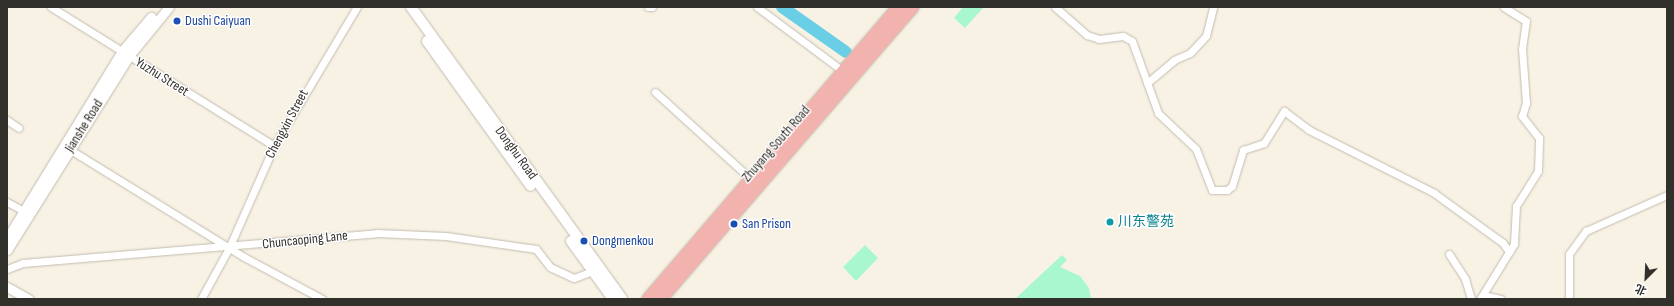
<!DOCTYPE html>
<meta charset="utf-8">
<style>
body{margin:0}
#map{position:relative;width:1674px;height:306px;overflow:hidden;background:#f8f2e5;font-family:"Sofia Sans Condensed","Noto Sans SC",sans-serif}
div>[style]{position:absolute}
[style*='--x']{left:calc(var(--x)*1px);top:calc(var(--y)*1px);width:calc(var(--w)*1px);rotate:calc(var(--a)*1deg)}
.green>*{inset:0;background:#a8f7cf}
.river>*{height:12px;margin:-6px;padding:0 6px;transform-origin:6px;border-radius:6px;background:#69cee6}
.roads{filter:drop-shadow(0 0 1px #c2bcaf) drop-shadow(0 0 1px #c2bcaf)}
.minor>*{height:7px;margin:-3.5px;padding:0 3.5px;transform-origin:3.5px;border-radius:3.5px;background:#fff}
.tertiary>*{height:9px;margin:-4.5px;padding:0 4.5px;transform-origin:4.5px;border-radius:4.5px;background:#fff}
.secondary>*{height:10px;margin:-5px;padding:0 5px;transform-origin:5px;border-radius:5px;background:#fff}
.trunk>*{height:12px;margin:-6px;padding:0 6px;transform-origin:6px;border-radius:6px;background:#f2b2ae}
.dots>*{width:11px;height:11px;translate:-50% -50%;box-sizing:border-box;border:2px solid #fff;border-radius:50%}
span{translate:-50% -50%;white-space:nowrap;text-align:center;line-height:1.15;-webkit-text-stroke:3px #fff;paint-order:stroke}
.transit-label{font-size:14px;color:#164399}
.left{translate:0 -50%;text-align:left}
.street-label{font-size:14px;color:#32302b}
.culture-label{font-size:14px;color:#0d838f}
.frame{position:absolute;inset:0;border:8px solid #32302b;pointer-events:none}
.north{position:absolute;left:1626px;top:258px;width:40px;height:40px;-webkit-text-stroke:3px #fff;paint-order:stroke;rotate:204deg;font-size:11px;font-weight:700;line-height:16px;text-align:center;color:#32302b}
.north::after{content:'';display:block;margin:auto;width:14px;height:18px;background:#32302b;clip-path:polygon(50% 0,100% 100%,50% 72%,0 100%)}
</style>
<div id="map">
<div class="green">
<div style="clip-path:polygon(963px 7px,984px 7px,965px 28px,954px 18px)"></div>
<div style="clip-path:polygon(865px 245px,878px 258px,856px 281px,843px 267px)"></div>
<div style="clip-path:polygon(1062px 255px,1067px 260px,1060px 267px,1080px 276px,1089px 288px,1091px 299px,1015px 299px)"></div>
</div>
<div class="river">
<div style="--x:782;--y:7;--w:78;--a:35.1"></div>
</div>
<div class="roads">
<div class="minor">
<div style="--x:51;--y:7;--w:263;--a:31.9"></div>
<div style="--x:648;--y:7;--w:4;--a:0"></div>
<div style="--x:757;--y:7;--w:107;--a:36.7"></div>
<div style="--x:1055;--y:7;--w:43;--a:41.2"></div>
<div style="--x:1087;--y:35;--w:13;--a:18"></div>
<div style="--x:1099;--y:39;--w:24;--a:-7"></div>
<div style="--x:1123;--y:36;--w:10;--a:29"></div>
<div style="--x:1132;--y:41;--w:77;--a:70.1"></div>
<div style="--x:1158;--y:113;--w:52;--a:43.5"></div>
<div style="--x:1196;--y:149;--w:44;--a:68.7"></div>
<div style="--x:1212;--y:190;--w:15;--a:0"></div>
<div style="--x:1227;--y:190;--w:6;--a:-39"></div>
<div style="--x:1232;--y:186;--w:38;--a:-73"></div>
<div style="--x:1243;--y:150;--w:22;--a:-18"></div>
<div style="--x:1264;--y:143;--w:38;--a:-58"></div>
<div style="--x:1284;--y:111;--w:31;--a:37"></div>
<div style="--x:1309;--y:130;--w:140;--a:26.7"></div>
<div style="--x:1434;--y:193;--w:85;--a:35.9"></div>
<div style="--x:1503;--y:243;--w:11;--a:56"></div>
<div style="--x:1147;--y:83;--w:35;--a:-40"></div>
<div style="--x:1174;--y:60;--w:17;--a:-24"></div>
<div style="--x:1190;--y:53;--w:23;--a:-47"></div>
<div style="--x:1206;--y:36;--w:30;--a:-76"></div>
<div style="--x:655;--y:92;--w:128;--a:42.2"></div>
<div style="--x:7;--y:120;--w:14;--a:34"></div>
<div style="--x:69;--y:149;--w:206;--a:31.7"></div>
<div style="--x:244;--y:257;--w:89;--a:28.3"></div>
<div style="--x:7;--y:202;--w:24;--a:28"></div>
<div style="--x:1449;--y:254;--w:30;--a:57"></div>
<div style="--x:1465;--y:279;--w:21;--a:73"></div>
<div style="--x:7;--y:269;--w:17;--a:-21"></div>
<div style="--x:23;--y:263;--w:355;--a:-4.8"></div>
<div style="--x:377;--y:233;--w:69;--a:2.5"></div>
<div style="--x:446;--y:236;--w:91;--a:8.2"></div>
<div style="--x:536;--y:249;--w:23;--a:52"></div>
<div style="--x:550;--y:267;--w:26;--a:25"></div>
<div style="--x:574;--y:278;--w:19;--a:-21"></div>
<div style="--x:201;--y:299;--w:58;--a:-61.2"></div>
<div style="--x:229;--y:248;--w:111;--a:-66.2"></div>
<div style="--x:274;--y:146;--w:162;--a:-59.2"></div>
<div style="--x:1480;--y:299;--w:65;--a:-58.3"></div>
<div style="--x:1514;--y:244;--w:38;--a:-87"></div>
<div style="--x:1516;--y:206;--w:41;--a:-57.8"></div>
<div style="--x:1538;--y:171;--w:33;--a:-88"></div>
<div style="--x:1539;--y:138;--w:28;--a:-128"></div>
<div style="--x:1522;--y:116;--w:14;--a:-73"></div>
<div style="--x:1526;--y:103;--w:54;--a:-94.2"></div>
<div style="--x:1522;--y:49;--w:28;--a:-82"></div>
<div style="--x:1526;--y:21;--w:26;--a:-148"></div>
<div style="--x:1484;--y:299;--w:4;--a:-45"></div>
<div style="--x:1487;--y:296;--w:14;--a:12"></div>
<div style="--x:1569;--y:299;--w:45;--a:-90"></div>
<div style="--x:1569;--y:254;--w:29;--a:-54"></div>
<div style="--x:1586;--y:231;--w:89;--a:-24"></div>
</div>
<div class="tertiary">
<div style="--x:7;--y:238;--w:220;--a:-58.4"></div>
<div style="--x:122;--y:51;--w:45;--a:-49.5"></div>
<div style="--x:7;--y:250;--w:229;--a:-57.8"></div>
<div style="--x:129;--y:56;--w:63;--a:-50.8"></div>
<div style="--x:7;--y:287;--w:25;--a:29"></div>
</div>
<div class="secondary">
<div style="--x:411;--y:7;--w:360;--a:54.1"></div>
<div style="--x:427;--y:41;--w:178;--a:54.4"></div>
<div style="--x:571;--y:241;--w:72;--a:54.1"></div>
</div>
<div class="trunk">
<div style="--x:648;--y:299;--w:384;--a:-49.4"></div>
<div style="--x:661;--y:299;--w:386;--a:-49.2"></div>
</div>
</div>
<div class="dots">
<div style="left:177px;top:21px;background:#1a4fb4"></div>
<div style="left:1110px;top:222px;background:#0f9aa8"></div>
<div style="left:734px;top:224px;background:#1a4fb4"></div>
<div style="left:584px;top:241px;background:#1a4fb4"></div>
</div>
<div class="transit-label">
<span class="left" style="left:185px;top:21px">Dushi Caiyuan</span>
<span class="left" style="left:742px;top:224px">San Prison</span>
<span class="left" style="left:592px;top:241px">Dongmenkou</span>
</div>
<div class="street-label">
<span style="left:162px;top:77px;rotate:32deg">Yuzhu Street</span>
<span style="left:287px;top:124px;rotate:-62deg">Chengxin Street</span>
<span style="left:84px;top:126px;rotate:-58deg">Jianshe Road</span>
<span style="left:776px;top:144px;rotate:-49deg">Zhuyang South Road</span>
<span style="left:516px;top:153px;rotate:54deg">Donghu Road</span>
<span style="left:305px;top:240px;rotate:-6deg">Chuncaoping Lane</span>
</div>
<div class="culture-label">
<span class="left" style="left:1118px;top:222px">川东警苑</span>
</div>
<div class="frame"></div>
<div class="north">北</div>
</div>
